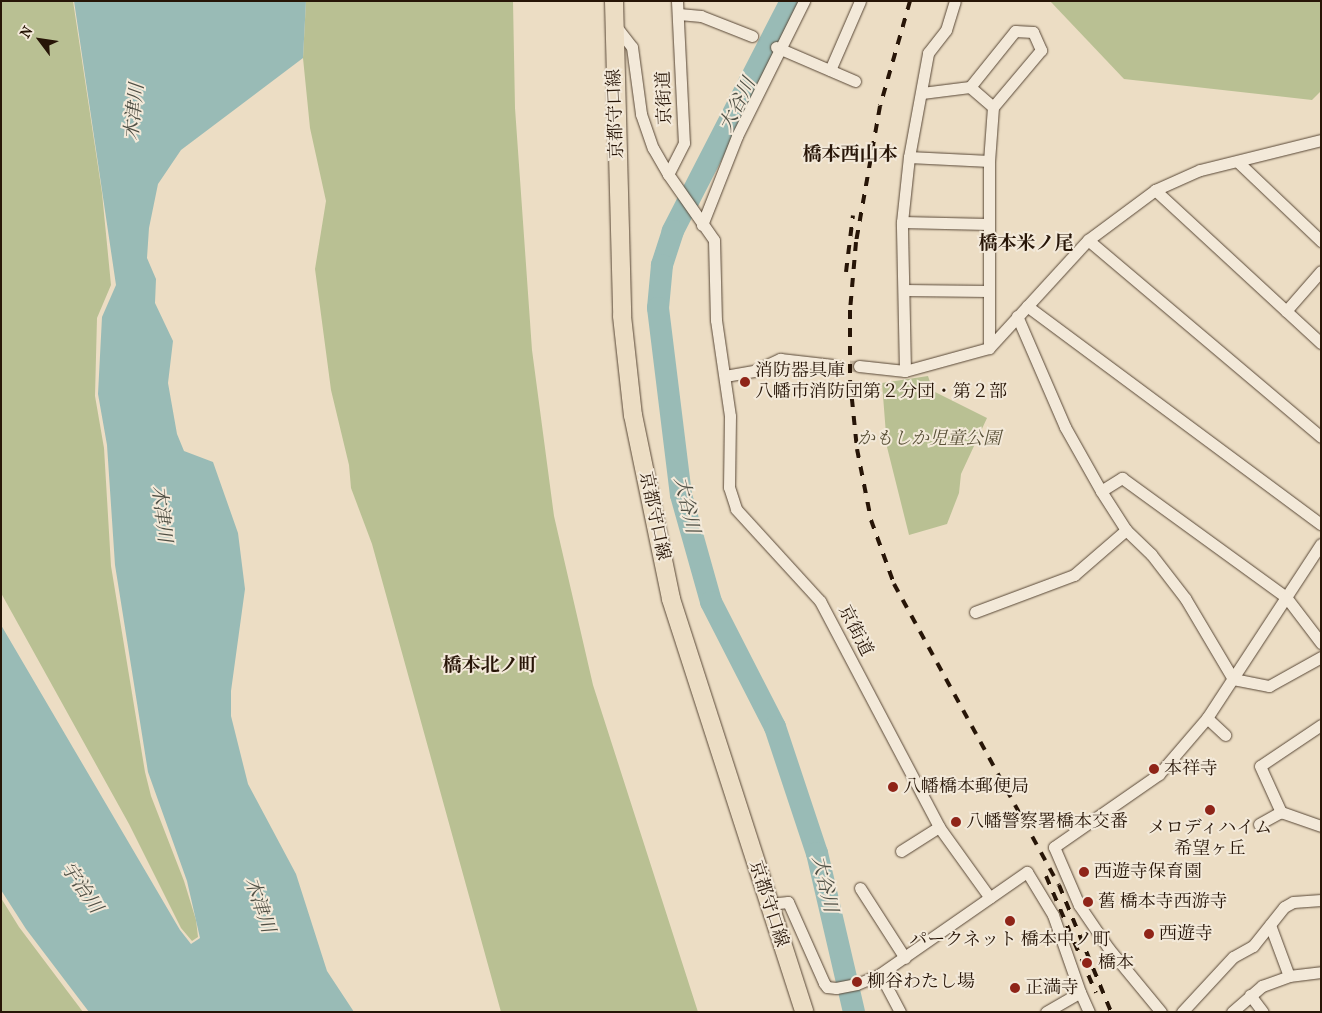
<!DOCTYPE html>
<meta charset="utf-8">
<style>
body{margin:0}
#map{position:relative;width:1322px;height:1013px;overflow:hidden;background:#ecddc4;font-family:"IM FELL French Canon","Noto Serif JP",serif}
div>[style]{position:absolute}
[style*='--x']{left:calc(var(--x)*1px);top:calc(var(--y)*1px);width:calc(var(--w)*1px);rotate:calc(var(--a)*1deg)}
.green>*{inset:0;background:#b9c093}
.water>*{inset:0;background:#99bbb6}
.river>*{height:22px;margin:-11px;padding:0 11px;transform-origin:11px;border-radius:11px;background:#99bbb6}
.street-tunnel>*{height:11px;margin-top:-5.5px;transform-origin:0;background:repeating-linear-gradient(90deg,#c5b59e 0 11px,transparent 0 16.5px)}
.roads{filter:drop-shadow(0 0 1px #584736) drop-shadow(0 0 1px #584736)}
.street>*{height:11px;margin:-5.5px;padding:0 5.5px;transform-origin:5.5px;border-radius:5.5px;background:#f3e9d9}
.primary>*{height:18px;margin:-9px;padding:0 9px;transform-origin:9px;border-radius:9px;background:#ecddc4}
.rail>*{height:4px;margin-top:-2px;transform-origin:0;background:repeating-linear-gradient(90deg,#271507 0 9px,transparent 0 18px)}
.dots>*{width:14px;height:14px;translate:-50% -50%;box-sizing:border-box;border:2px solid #f3e9d9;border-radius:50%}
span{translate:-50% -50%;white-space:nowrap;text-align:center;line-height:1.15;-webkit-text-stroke:4px #f3e9d9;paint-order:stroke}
.street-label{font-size:18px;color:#271507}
.poi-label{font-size:18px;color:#271507}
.left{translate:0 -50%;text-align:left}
.park-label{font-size:18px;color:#5a5138;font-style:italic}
.water-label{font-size:19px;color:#4f4f44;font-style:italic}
.neighbourhood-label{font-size:19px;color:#271507;font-weight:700}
.frame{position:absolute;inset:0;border:2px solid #271507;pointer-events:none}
.north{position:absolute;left:15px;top:15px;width:50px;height:50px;-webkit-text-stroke:4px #f3e9d9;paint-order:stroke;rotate:301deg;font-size:14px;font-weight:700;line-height:20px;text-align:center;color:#271507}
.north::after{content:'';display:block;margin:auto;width:18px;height:22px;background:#271507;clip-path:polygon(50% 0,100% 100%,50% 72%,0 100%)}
</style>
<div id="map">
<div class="green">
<div style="clip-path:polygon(1px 1px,73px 1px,102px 193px,111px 285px,97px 318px,95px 396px,104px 448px,111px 566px,145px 772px,151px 796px,184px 881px,196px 920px,198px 937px,192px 941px,181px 928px,129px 824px,1px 593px)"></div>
<div style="clip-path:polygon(306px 1px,513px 1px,515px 108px,532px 350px,554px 516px,593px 685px,698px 1012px,501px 1012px,372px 544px,351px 488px,349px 465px,331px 390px,315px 269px,326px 201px,310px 128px,303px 58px)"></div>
<div style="clip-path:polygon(1050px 1px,1321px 1px,1321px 91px,1312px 100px,1124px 79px)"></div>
<div style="clip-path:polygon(928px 376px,933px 391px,987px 418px,961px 474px,959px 493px,947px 524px,909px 535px,887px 447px,882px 383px)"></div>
<div style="clip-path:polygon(1px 898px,19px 927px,83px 1012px,1px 1012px)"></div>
</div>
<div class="water">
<div style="clip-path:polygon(74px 1px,306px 1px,303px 58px,181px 150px,158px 184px,149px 228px,147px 258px,156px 279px,155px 303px,173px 341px,168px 383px,177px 434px,184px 451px,213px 462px,238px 533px,245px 589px,231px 691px,231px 716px,248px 784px,296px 874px,327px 971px,354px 1012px,89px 1012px,26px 929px,1px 890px,1px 625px,180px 930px,191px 944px,200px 938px,187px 881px,148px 772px,115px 565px,107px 445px,98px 394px,102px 317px,116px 285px)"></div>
</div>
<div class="river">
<div style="--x:791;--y:1;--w:259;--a:117.2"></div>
<div style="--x:673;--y:231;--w:36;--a:108"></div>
<div style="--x:662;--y:265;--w:43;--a:95.3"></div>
<div style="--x:658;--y:308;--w:188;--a:83"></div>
<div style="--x:681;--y:495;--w:111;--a:74.3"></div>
<div style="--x:711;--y:602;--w:140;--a:62.9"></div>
<div style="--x:775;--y:727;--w:133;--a:71.6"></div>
<div style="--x:817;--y:853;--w:163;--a:76.9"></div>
</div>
<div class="street-tunnel">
<div style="--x:833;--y:365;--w:26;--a:2"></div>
</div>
<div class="roads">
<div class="street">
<div style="--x:677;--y:1;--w:142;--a:87.2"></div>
<div style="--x:684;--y:143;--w:35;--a:117"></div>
<div style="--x:668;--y:174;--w:80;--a:55.1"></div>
<div style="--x:714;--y:240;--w:80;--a:88.6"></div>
<div style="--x:716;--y:320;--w:97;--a:81.7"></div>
<div style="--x:730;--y:416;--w:71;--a:90.8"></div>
<div style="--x:729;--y:487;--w:23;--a:72"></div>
<div style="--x:736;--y:509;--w:125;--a:47.6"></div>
<div style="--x:820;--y:601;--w:255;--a:62.2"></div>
<div style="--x:939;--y:827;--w:87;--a:54.3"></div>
<div style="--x:679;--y:14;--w:22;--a:5"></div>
<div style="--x:701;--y:16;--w:55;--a:21.4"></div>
<div style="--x:614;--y:24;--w:29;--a:52"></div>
<div style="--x:632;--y:47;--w:68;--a:82.3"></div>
<div style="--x:641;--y:114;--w:36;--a:71"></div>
<div style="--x:653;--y:148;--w:30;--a:60"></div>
<div style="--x:776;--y:47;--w:86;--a:23.3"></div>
<div style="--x:830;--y:70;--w:75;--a:-66.5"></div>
<div style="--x:970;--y:87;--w:30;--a:41"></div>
<div style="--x:922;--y:93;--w:48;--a:-7.1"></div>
<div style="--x:970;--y:87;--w:72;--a:-51.2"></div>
<div style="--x:1015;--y:31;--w:18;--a:3"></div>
<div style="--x:1033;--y:32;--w:20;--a:66"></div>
<div style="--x:1041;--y:50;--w:75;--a:130.1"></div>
<div style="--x:993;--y:107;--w:54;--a:94.2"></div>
<div style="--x:909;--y:157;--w:106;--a:-79.6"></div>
<div style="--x:928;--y:53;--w:29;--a:-52"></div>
<div style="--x:946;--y:30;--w:30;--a:-73"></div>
<div style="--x:1238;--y:162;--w:115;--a:43.6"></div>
<div style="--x:1155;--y:190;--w:226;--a:42.7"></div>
<div style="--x:902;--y:222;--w:86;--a:1.3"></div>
<div style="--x:702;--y:225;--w:96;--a:-68.5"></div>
<div style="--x:737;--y:136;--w:151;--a:-63.6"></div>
<div style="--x:1088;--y:240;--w:305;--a:40.2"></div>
<div style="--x:904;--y:290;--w:85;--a:0.7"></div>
<div style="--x:1027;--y:306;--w:366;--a:36.6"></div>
<div style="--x:1286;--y:311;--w:53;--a:-48.8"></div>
<div style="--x:1017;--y:316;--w:121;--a:66.6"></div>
<div style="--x:1065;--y:427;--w:73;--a:60.6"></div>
<div style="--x:1101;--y:491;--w:46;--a:57.3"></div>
<div style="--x:1126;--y:530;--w:35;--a:44"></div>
<div style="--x:1151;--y:554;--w:56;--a:52.3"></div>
<div style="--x:1185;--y:598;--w:94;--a:59.3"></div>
<div style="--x:1233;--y:679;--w:37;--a:11"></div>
<div style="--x:1269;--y:686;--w:60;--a:-29.1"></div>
<div style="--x:859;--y:366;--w:46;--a:6.2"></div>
<div style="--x:905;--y:371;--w:87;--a:-15.3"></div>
<div style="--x:989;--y:348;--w:147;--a:-47.5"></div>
<div style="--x:1088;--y:240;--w:84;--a:-36.7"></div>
<div style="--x:1155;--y:190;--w:49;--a:-24"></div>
<div style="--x:1200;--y:170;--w:125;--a:-13.9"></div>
<div style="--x:905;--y:371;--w:149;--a:-91.2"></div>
<div style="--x:902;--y:222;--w:65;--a:-83.9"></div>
<div style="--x:909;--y:157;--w:80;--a:2.9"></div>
<div style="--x:989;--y:161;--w:187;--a:90"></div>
<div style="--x:725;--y:376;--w:29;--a:-10"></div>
<div style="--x:754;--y:371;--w:29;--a:-25"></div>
<div style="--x:780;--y:359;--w:53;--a:6.5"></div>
<div style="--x:1101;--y:491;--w:25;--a:-32"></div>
<div style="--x:1122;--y:478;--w:203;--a:36"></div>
<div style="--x:1286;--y:597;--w:58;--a:52.7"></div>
<div style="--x:975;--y:612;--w:106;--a:-20.5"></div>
<div style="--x:1074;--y:575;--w:69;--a:-40.9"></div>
<div style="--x:1207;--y:718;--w:25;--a:43"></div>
<div style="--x:1321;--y:725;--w:73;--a:146.1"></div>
<div style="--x:1260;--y:766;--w:51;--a:65.5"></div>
<div style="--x:1281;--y:812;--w:42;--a:19.3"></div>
<div style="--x:1259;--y:824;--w:25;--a:-29"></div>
<div style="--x:901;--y:851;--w:45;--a:-32.3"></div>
<div style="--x:860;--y:888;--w:83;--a:57.3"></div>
<div style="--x:768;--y:904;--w:20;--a:-6"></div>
<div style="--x:788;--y:902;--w:89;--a:66"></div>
<div style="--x:824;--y:983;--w:5;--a:53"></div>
<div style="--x:827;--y:987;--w:9;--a:6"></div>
<div style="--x:836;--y:988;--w:21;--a:-11"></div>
<div style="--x:857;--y:984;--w:25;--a:-23"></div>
<div style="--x:880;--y:974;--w:179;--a:-34.8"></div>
<div style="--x:1027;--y:872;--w:50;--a:58.8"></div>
<div style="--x:1053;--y:915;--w:82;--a:70.7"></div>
<div style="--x:1270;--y:925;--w:54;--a:69.6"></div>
<div style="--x:880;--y:974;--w:43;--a:62.2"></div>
<div style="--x:1250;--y:995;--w:21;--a:53"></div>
<div style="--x:1046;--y:1012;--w:39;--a:-30"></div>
<div style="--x:1080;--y:992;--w:22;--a:66"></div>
<div style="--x:1161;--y:1012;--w:82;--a:-129.5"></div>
<div style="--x:1109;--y:949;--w:53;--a:-124.3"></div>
<div style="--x:1079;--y:905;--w:63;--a:-113.3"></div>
<div style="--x:1054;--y:847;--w:128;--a:-34.8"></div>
<div style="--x:1159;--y:774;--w:74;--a:-49.4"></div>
<div style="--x:1207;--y:718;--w:208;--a:-56.8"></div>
<div style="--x:1182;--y:1012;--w:75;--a:-47.2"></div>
<div style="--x:1233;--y:957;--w:23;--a:-29"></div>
<div style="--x:1253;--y:946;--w:50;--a:-51.5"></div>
<div style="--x:1284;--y:907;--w:10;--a:-29"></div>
<div style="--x:1293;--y:902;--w:28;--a:-4"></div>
<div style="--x:1232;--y:1012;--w:40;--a:-41"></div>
<div style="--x:1262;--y:986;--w:29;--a:-20"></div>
<div style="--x:1289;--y:976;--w:32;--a:-7"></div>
</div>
<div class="primary">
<div style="--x:614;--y:1;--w:315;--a:88.5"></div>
<div style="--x:622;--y:316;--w:100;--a:83.7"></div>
<div style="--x:633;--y:415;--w:188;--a:78.3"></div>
<div style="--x:671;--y:599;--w:434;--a:72.1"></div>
</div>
</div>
<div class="rail">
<div style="--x:910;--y:1;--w:109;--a:105.9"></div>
<div style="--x:880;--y:106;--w:138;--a:100"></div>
<div style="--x:856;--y:242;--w:68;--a:95"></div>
<div style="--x:850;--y:310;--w:70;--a:90"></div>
<div style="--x:850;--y:380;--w:69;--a:84.2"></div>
<div style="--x:857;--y:449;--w:72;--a:78.8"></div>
<div style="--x:871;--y:520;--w:68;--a:70.2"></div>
<div style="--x:894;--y:584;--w:343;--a:61.3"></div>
<div style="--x:1059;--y:885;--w:137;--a:67.7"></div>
<div style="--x:846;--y:272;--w:57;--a:-83"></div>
<div style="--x:1046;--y:876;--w:127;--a:66.9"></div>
</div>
<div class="dots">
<div style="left:745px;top:382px;background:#8f2418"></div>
<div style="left:1154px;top:769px;background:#8f2418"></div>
<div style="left:893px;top:787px;background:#8f2418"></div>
<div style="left:1210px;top:810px;background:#8f2418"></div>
<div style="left:956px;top:822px;background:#8f2418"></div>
<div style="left:1084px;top:872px;background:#8f2418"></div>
<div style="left:1088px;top:902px;background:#8f2418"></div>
<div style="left:1010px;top:921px;background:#8f2418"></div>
<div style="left:1149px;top:934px;background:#8f2418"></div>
<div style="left:1087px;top:963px;background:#8f2418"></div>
<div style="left:857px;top:982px;background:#8f2418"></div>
<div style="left:1015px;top:988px;background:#8f2418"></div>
</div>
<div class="street-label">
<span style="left:665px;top:98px;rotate:-92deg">京街道</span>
<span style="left:616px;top:114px;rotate:-92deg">京都守口線</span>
<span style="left:654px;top:516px;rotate:78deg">京都守口線</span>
<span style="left:855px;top:631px;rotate:63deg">京街道</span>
<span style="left:768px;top:904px;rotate:72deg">京都守口線</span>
</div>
<div class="poi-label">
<span class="left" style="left:755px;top:382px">消防器具庫<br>八幡市消防団第２分団・第２部</span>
<span class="left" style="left:1164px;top:769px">本祥寺</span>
<span class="left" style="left:903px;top:787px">八幡橋本郵便局</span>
<span class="left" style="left:966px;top:822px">八幡警察署橋本交番</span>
<span style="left:1210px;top:839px">メロディハイム<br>希望ヶ丘</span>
<span class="left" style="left:1094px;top:872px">西遊寺保育園</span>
<span class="left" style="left:1098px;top:902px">舊 橋本寺西游寺</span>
<span class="left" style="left:1159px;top:934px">西遊寺</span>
<span style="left:1010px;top:940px">パークネット 橋本中ノ町</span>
<span class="left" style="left:1098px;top:963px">橋本</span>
<span class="left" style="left:867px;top:982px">柳谷わたし場</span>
<span class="left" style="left:1025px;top:988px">正満寺</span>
</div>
<div class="park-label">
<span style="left:929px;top:439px">かもしか児童公園</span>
</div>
<div class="water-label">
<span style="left:738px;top:105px;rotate:-63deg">大谷川</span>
<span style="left:135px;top:112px;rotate:-84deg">木津川</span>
<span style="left:686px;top:505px;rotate:77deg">大谷川</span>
<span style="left:161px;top:514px;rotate:83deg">木津川</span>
<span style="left:824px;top:884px;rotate:77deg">大谷川</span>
<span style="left:81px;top:888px;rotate:55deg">宇治川</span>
<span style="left:259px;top:905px;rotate:71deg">木津川</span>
</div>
<div class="neighbourhood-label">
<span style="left:850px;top:155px">橋本西山本</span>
<span style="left:1026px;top:244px">橋本米ノ尾</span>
<span style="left:490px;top:666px">橋本北ノ町</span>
</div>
<div class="frame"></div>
<div class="north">N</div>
</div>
